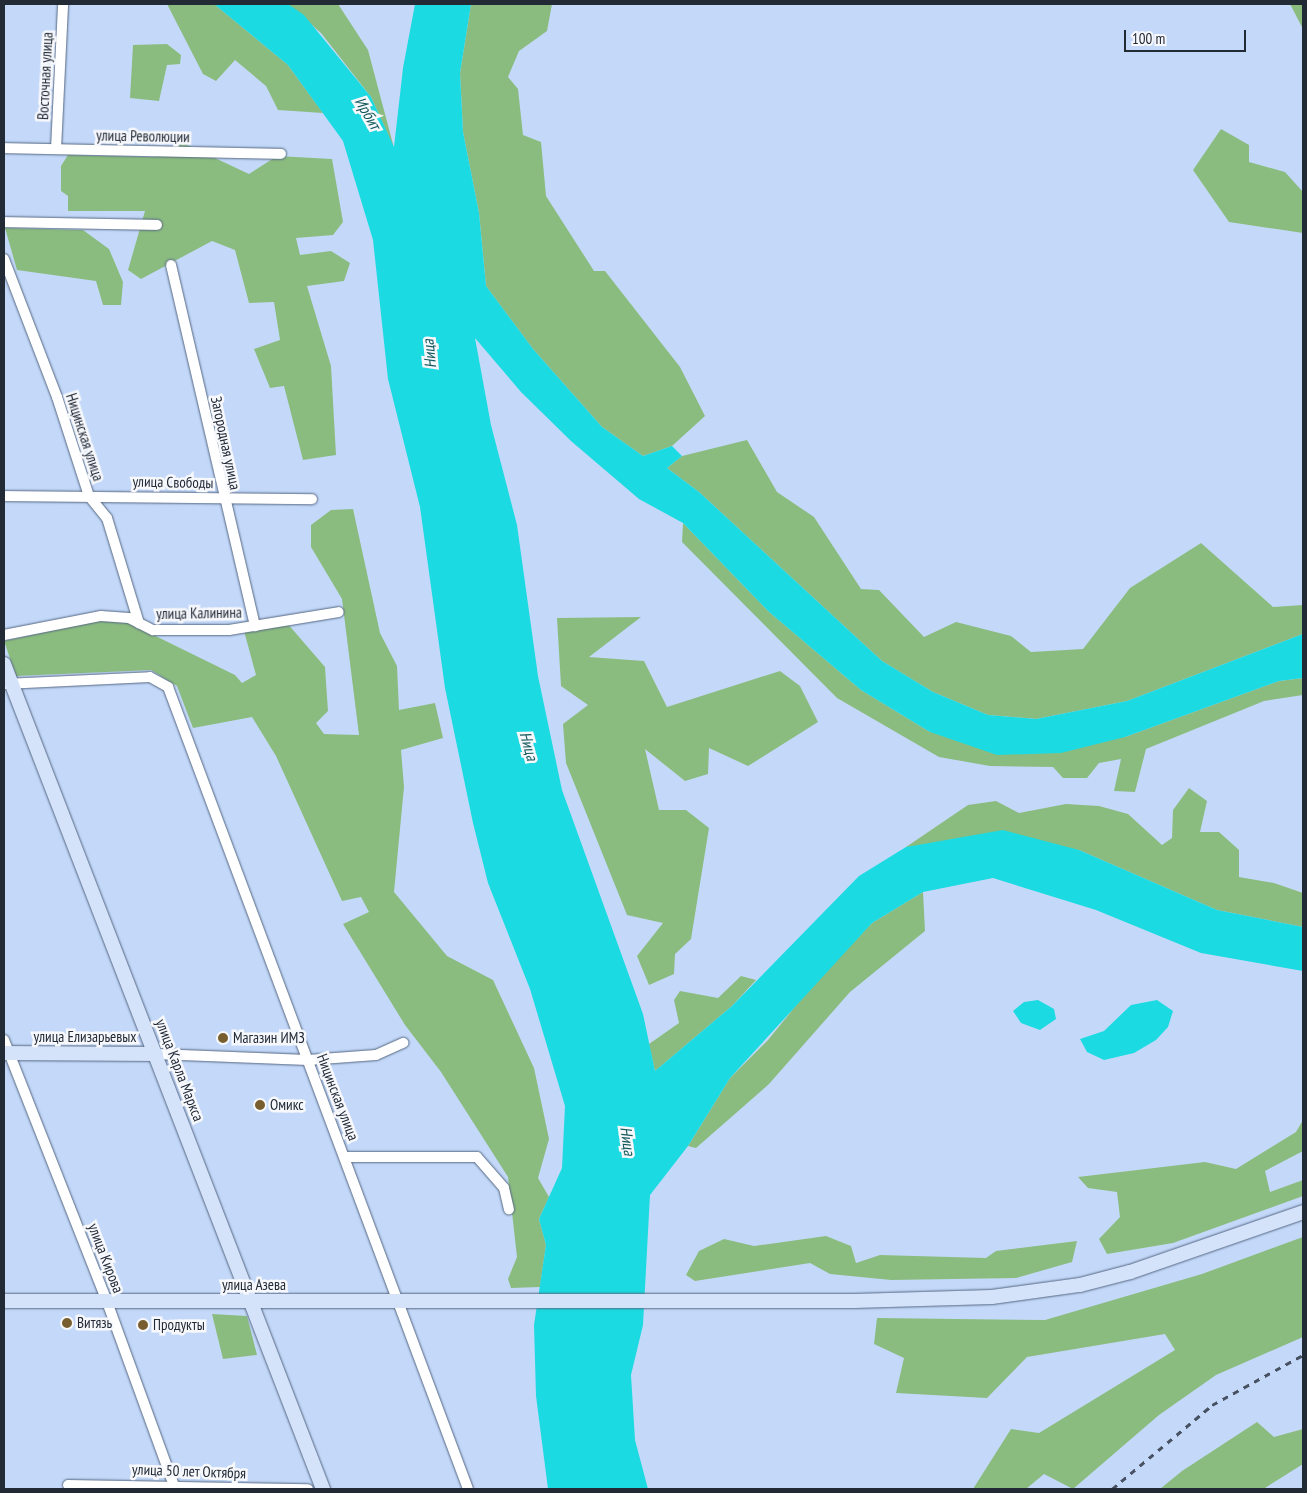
<!DOCTYPE html>
<meta charset="utf-8">
<style>
body{margin:0}
#map{position:relative;width:1307px;height:1493px;overflow:hidden;background:#c4d9f9;font-family:"PT Sans Narrow",sans-serif}
div>[style]{position:absolute}
[style*='--x']{left:calc(var(--x)*1px);top:calc(var(--y)*1px);width:calc(var(--w)*1px);rotate:calc(var(--a)*1deg)}
.green>*{inset:0;background:#8bbc7f}
.water>*{inset:0;background:#1cdae1}
.roads{filter:drop-shadow(0 0 1px #556783) drop-shadow(0 0 1px #556783)}
.street>*{height:10px;margin:-5px;padding:0 5px;transform-origin:5px;border-radius:5px;background:#fff}
.secondary>*{height:14px;margin:-7px;padding:0 7px;transform-origin:7px;border-radius:7px;background:#d4e2fa}
.rail>*{height:2.5px;margin-top:-1.25px;transform-origin:0;background:repeating-linear-gradient(90deg,#475162 0 6px,transparent 0 12px)}
.dots>*{width:14px;height:14px;translate:-50% -50%;box-sizing:border-box;border:2px solid #f6f8fc;border-radius:50%}
span{translate:-50% -50%;white-space:nowrap;text-align:center;line-height:1.15;-webkit-text-stroke:5px #f6f8fc;paint-order:stroke}
.street-label{font-size:15px;color:#222a36}
.poi-label{font-size:15px;color:#222a36}
.left{translate:0 -50%;text-align:left}
.water-label{font-size:16px;color:#12585b;font-style:italic}
.frame{position:absolute;inset:0;border:5px solid #222a36;pointer-events:none}
.scale{position:absolute;left:1124px;top:30px;width:122px;height:22px;box-sizing:border-box;border:2px solid #222a36;border-top:0;padding-left:6px;font-size:15px;line-height:18px;white-space:nowrap;color:#222a36;-webkit-text-stroke:4px #f6f8fc;paint-order:stroke}
</style>
<div id="map">
<div class="green">
<div style="clip-path:polygon(167px 4px,214px 4px,288px 65px,323px 113px,278px 110px,266px 86px,235px 60px,216px 81px,203px 74px)"></div>
<div style="clip-path:polygon(288px 4px,338px 4px,368px 50px,394px 148px,371px 97px,321px 33px)"></div>
<div style="clip-path:polygon(471px 4px,552px 4px,547px 31px,519px 51px,508px 77px,518px 89px,523px 135px,541px 142px,546px 196px,594px 271px,605px 271px,680px 367px,705px 416px,672px 446px,643px 456px,602px 427px,533px 349px,486px 286px,479px 213px,463px 132px,460px 73px)"></div>
<div style="clip-path:polygon(1290px 4px,1303px 4px,1303px 29px)"></div>
<div style="clip-path:polygon(167px 44px,181px 55px,180px 64px,167px 65px,159px 101px,130px 98px,133px 45px)"></div>
<div style="clip-path:polygon(1221px 129px,1249px 145px,1249px 162px,1285px 172px,1303px 192px,1303px 233px,1229px 222px,1193px 170px)"></div>
<div style="clip-path:polygon(183px 143px,249px 174px,277px 156px,332px 159px,343px 222px,333px 235px,296px 238px,300px 255px,331px 251px,350px 263px,344px 281px,307px 286px,331px 366px,336px 455px,303px 460px,284px 386px,270px 388px,254px 349px,280px 340px,274px 302px,249px 303px,235px 250px,212px 241px,141px 279px,128px 270px,145px 211px,68px 211px,68px 196px,61px 191px,61px 166px,68px 155px,155px 157px)"></div>
<div style="clip-path:polygon(5px 228px,83px 230px,109px 249px,123px 282px,121px 305px,103px 305px,96px 281px,17px 270px)"></div>
<div style="clip-path:polygon(747px 440px,777px 492px,814px 517px,861px 589px,879px 590px,924px 637px,956px 622px,1011px 636px,1031px 652px,1083px 649px,1130px 588px,1201px 543px,1273px 607px,1303px 605px,1303px 634px,1127px 701px,1036px 719px,988px 715px,933px 692px,882px 661px,699px 492px,667px 468px,682px 456px)"></div>
<div style="clip-path:polygon(353px 509px,380px 633px,397px 666px,399px 710px,435px 703px,443px 738px,401px 750px,404px 787px,394px 892px,447px 956px,493px 980px,534px 1068px,549px 1139px,538px 1178px,549px 1197px,539px 1219px,546px 1245px,540px 1287px,511px 1288px,508px 1279px,517px 1257px,508px 1177px,441px 1072px,405px 1025px,343px 924px,369px 912px,361px 897px,342px 901px,276px 756px,252px 717px,193px 728px,177px 686px,151px 670px,16px 676px,4px 641px,102px 620px,127px 622px,235px 675px,242px 683px,256px 675px,244px 631px,287px 623px,325px 667px,328px 711px,316px 723px,324px 734px,359px 735px,342px 599px,311px 547px,311px 525px,331px 510px)"></div>
<div style="clip-path:polygon(683px 523px,768px 611px,861px 690px,930px 732px,1125px 737px,1279px 681px,1303px 678px,1303px 695px,1264px 701px,1146px 749px,1135px 792px,1114px 791px,1121px 759px,1099px 763px,1087px 778px,1063px 778px,1053px 767px,990px 766px,939px 757px,837px 698px,682px 542px)"></div>
<div style="clip-path:polygon(641px 617px,589px 657px,644px 661px,667px 707px,780px 671px,800px 686px,818px 722px,748px 766px,709px 748px,708px 774px,685px 781px,645px 749px,659px 810px,686px 810px,709px 828px,691px 939px,675px 954px,674px 974px,649px 985px,637px 956px,663px 923px,627px 915px,566px 763px,563px 724px,588px 705px,561px 686px,557px 618px)"></div>
<div style="clip-path:polygon(1189px 788px,1207px 801px,1200px 832px,1219px 832px,1239px 850px,1239px 877px,1274px 883px,1303px 893px,1303px 927px,1217px 910px,1079px 850px,906px 847px,968px 805px,996px 801px,1019px 813px,1066px 804px,1099px 806px,1128px 814px,1162px 845px,1172px 838px,1173px 810px)"></div>
<div style="clip-path:polygon(923px 892px,925px 931px,850px 992px,769px 1084px,696px 1148px,688px 1146px,730px 1078px,768px 1040px,811px 987px,872px 923px)"></div>
<div style="clip-path:polygon(741px 976px,756px 980px,732px 1006px,655px 1071px,649px 1044px,679px 1023px,674px 1000px,680px 991px,718px 998px)"></div>
<div style="clip-path:polygon(1303px 1120px,1303px 1151px,1265px 1171px,1270px 1192px,1303px 1180px,1303px 1196px,1173px 1243px,1107px 1254px,1099px 1239px,1120px 1217px,1117px 1192px,1088px 1188px,1078px 1177px,1205px 1162px,1236px 1169px,1296px 1132px)"></div>
<div style="clip-path:polygon(826px 1236px,851px 1246px,856px 1263px,880px 1255px,986px 1258px,996px 1251px,1077px 1241px,1072px 1262px,1016px 1278px,891px 1280px,830px 1274px,810px 1263px,695px 1281px,686px 1275px,699px 1251px,724px 1239px,754px 1246px)"></div>
<div style="clip-path:polygon(1303px 1237px,1303px 1337px,1216px 1375px,1159px 1415px,1073px 1489px,1044px 1474px,1026px 1489px,973px 1489px,1011px 1429px,1039px 1433px,1175px 1350px,1165px 1334px,1027px 1357px,987px 1398px,896px 1393px,904px 1358px,874px 1344px,877px 1318px,1045px 1320px,1202px 1274px)"></div>
<div style="clip-path:polygon(212px 1314px,247px 1316px,257px 1355px,223px 1359px)"></div>
<div style="clip-path:polygon(1257px 1422px,1274px 1437px,1303px 1429px,1303px 1464px,1265px 1488px,1160px 1489px,1182px 1471px)"></div>
</div>
<div class="water">
<div style="clip-path:polygon(214px 4px,288px 4px,304px 15px,371px 97px,394px 147px,403px 68px,415px 4px,471px 4px,460px 73px,463px 132px,479px 213px,486px 286px,533px 349px,602px 427px,643px 456px,672px 446px,682px 456px,667px 468px,699px 492px,882px 661px,933px 692px,988px 715px,1036px 719px,1127px 701px,1303px 634px,1303px 678px,1279px 681px,1125px 737px,1061px 753px,997px 755px,930px 732px,861px 690px,768px 611px,683px 523px,639px 499px,571px 441px,521px 392px,475px 338px,491px 425px,517px 525px,538px 676px,562px 790px,643px 1014px,655px 1071px,732px 1006px,859px 876px,906px 847px,1003px 830px,1079px 850px,1217px 910px,1303px 927px,1303px 971px,1201px 953px,1096px 910px,993px 878px,923px 892px,872px 923px,730px 1078px,688px 1146px,650px 1195px,643px 1325px,631px 1375px,635px 1440px,648px 1489px,548px 1489px,536px 1396px,534px 1325px,546px 1245px,539px 1219px,562px 1168px,565px 1106px,530px 989px,488px 883px,473px 823px,445px 688px,420px 507px,388px 379px,373px 240px,343px 141px,288px 65px)"></div>
<div style="clip-path:polygon(1038px 1000px,1054px 1009px,1056px 1019px,1040px 1030px,1021px 1023px,1013px 1011px,1024px 1002px)"></div>
<div style="clip-path:polygon(1157px 1000px,1173px 1011px,1168px 1027px,1156px 1040px,1134px 1053px,1104px 1060px,1087px 1052px,1080px 1039px,1104px 1031px,1131px 1005px)"></div>
</div>
<div class="roads">
<div class="street">
<div style="--x:4;--y:148;--w:277;--a:1.2"></div>
<div style="--x:56;--y:149;--w:145;--a:-87.2"></div>
<div style="--x:4;--y:222;--w:153;--a:1.1"></div>
<div style="--x:4;--y:259;--w:148;--a:69"></div>
<div style="--x:57;--y:397;--w:104;--a:72.1"></div>
<div style="--x:89;--y:496;--w:28;--a:51"></div>
<div style="--x:107;--y:518;--w:110;--a:73.1"></div>
<div style="--x:171;--y:265;--w:371;--a:76.9"></div>
<div style="--x:4;--y:496;--w:308;--a:0.6"></div>
<div style="--x:4;--y:635;--w:99;--a:-11.1"></div>
<div style="--x:101;--y:616;--w:28;--a:4"></div>
<div style="--x:129;--y:618;--w:27;--a:27"></div>
<div style="--x:153;--y:630;--w:76;--a:0"></div>
<div style="--x:229;--y:630;--w:111;--a:-9.3"></div>
<div style="--x:4;--y:684;--w:146;--a:-2.7"></div>
<div style="--x:150;--y:677;--w:21;--a:29"></div>
<div style="--x:168;--y:687;--w:856;--a:69.49"></div>
<div style="--x:4;--y:1040;--w:278;--a:68.5"></div>
<div style="--x:106;--y:1299;--w:202;--a:70"></div>
<div style="--x:156;--y:1054;--w:152;--a:2.3"></div>
<div style="--x:308;--y:1060;--w:68;--a:-4.2"></div>
<div style="--x:376;--y:1055;--w:30;--a:-24"></div>
<div style="--x:345;--y:1157;--w:132;--a:0"></div>
<div style="--x:477;--y:1157;--w:41;--a:48.9"></div>
<div style="--x:504;--y:1188;--w:22;--a:77"></div>
<div style="--x:68;--y:1485;--w:240;--a:1"></div>
</div>
<div class="secondary">
<div style="--x:4;--y:664;--w:885;--a:68.86"></div>
<div style="--x:4;--y:1053;--w:152;--a:0.4"></div>
<div style="--x:4;--y:1301;--w:850;--a:0"></div>
<div style="--x:854;--y:1301;--w:138;--a:-1.7"></div>
<div style="--x:992;--y:1297;--w:89;--a:-7.8"></div>
<div style="--x:1080;--y:1285;--w:52;--a:-14.6"></div>
<div style="--x:1130;--y:1272;--w:183;--a:-19.1"></div>
</div>
</div>
<div class="rail">
<div style="--x:1112;--y:1489;--w:131;--a:-40"></div>
<div style="--x:1212;--y:1405;--w:104;--a:-28.8"></div>
</div>
<div class="dots">
<div style="left:223px;top:1038px;background:#785d2f"></div>
<div style="left:260px;top:1105px;background:#785d2f"></div>
<div style="left:67px;top:1323px;background:#785d2f"></div>
<div style="left:143px;top:1325px;background:#785d2f"></div>
</div>
<div class="street-label">
<span style="left:45px;top:76px;rotate:-87deg">Восточная улица</span>
<span style="left:143px;top:136px;rotate:1deg">улица Революции</span>
<span style="left:85px;top:437px;rotate:72deg">Ницинская улица</span>
<span style="left:226px;top:443px;rotate:78deg">Загородная улица</span>
<span style="left:173px;top:482px;rotate:1deg">улица Свободы</span>
<span style="left:199px;top:613px;rotate:-1deg">улица Калинина</span>
<span style="left:85px;top:1037px">улица Елизарьевых</span>
<span style="left:180px;top:1070px;rotate:69deg">улица Карла Маркса</span>
<span style="left:338px;top:1097px;rotate:69deg">Ницинская улица</span>
<span style="left:106px;top:1258px;rotate:69deg">улица Кирова</span>
<span style="left:254px;top:1285px">улица Азева</span>
<span style="left:189px;top:1471px;rotate:2deg">улица 50 лет Октября</span>
</div>
<div class="poi-label">
<span class="left" style="left:233px;top:1038px">Магазин ИМЗ</span>
<span class="left" style="left:270px;top:1105px">Омикс</span>
<span class="left" style="left:77px;top:1323px">Витязь</span>
<span class="left" style="left:153px;top:1325px">Продукты</span>
</div>
<div class="water-label">
<span style="left:368px;top:113px;rotate:59deg">Ирбит</span>
<span style="left:429px;top:354px;rotate:-96deg">Ница</span>
<span style="left:529px;top:746px;rotate:74deg">Ница</span>
<span style="left:628px;top:1141px;rotate:82deg">Ница</span>
</div>
<div class="frame"></div>
<div class="scale">100 m</div>
</div>
